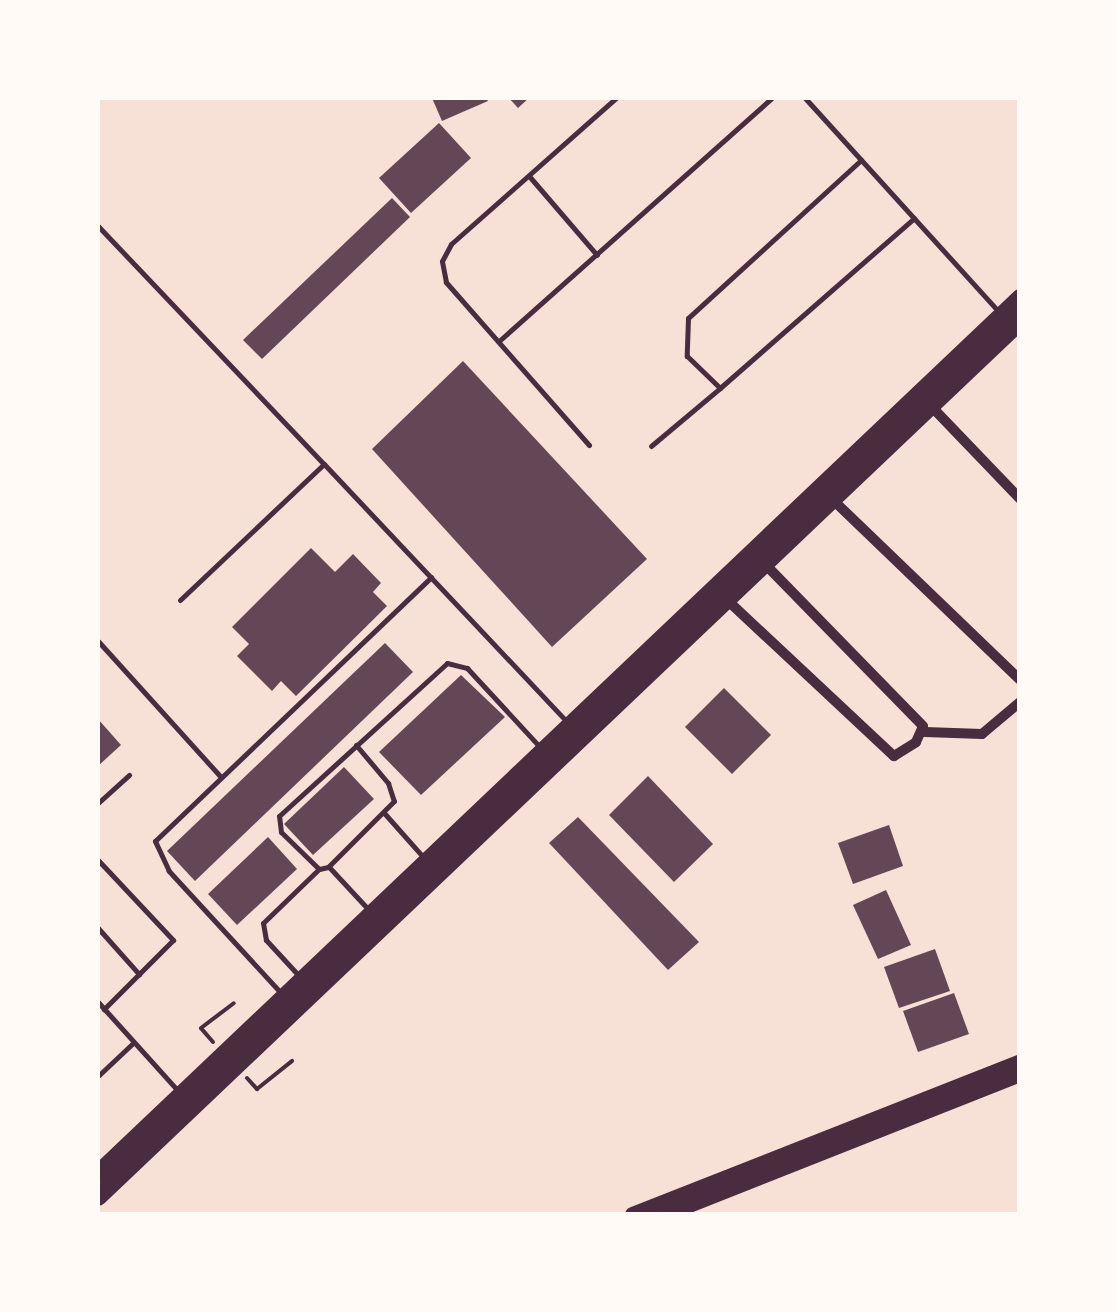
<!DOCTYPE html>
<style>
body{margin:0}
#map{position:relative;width:1117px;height:1312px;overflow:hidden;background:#f7e1d7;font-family:"PT Sans",sans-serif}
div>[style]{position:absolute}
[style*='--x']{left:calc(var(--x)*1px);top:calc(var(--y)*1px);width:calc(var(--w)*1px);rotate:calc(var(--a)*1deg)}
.building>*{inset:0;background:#644757}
.path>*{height:4px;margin:-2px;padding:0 2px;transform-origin:2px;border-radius:2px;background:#4a2c40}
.service>*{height:5px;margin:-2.5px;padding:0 2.5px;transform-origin:2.5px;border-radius:2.5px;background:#4a2c40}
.minor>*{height:10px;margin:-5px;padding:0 5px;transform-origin:5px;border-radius:5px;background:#4a2c40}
.secondary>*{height:15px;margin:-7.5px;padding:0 7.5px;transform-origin:7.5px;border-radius:7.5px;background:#4a2c40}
.primary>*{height:18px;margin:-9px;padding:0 9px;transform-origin:9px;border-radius:9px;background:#4a2c40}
span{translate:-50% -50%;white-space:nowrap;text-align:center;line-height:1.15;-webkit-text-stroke:9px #fffaf5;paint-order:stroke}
.frame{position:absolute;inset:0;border:100px solid #fffaf5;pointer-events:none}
</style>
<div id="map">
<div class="building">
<div style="clip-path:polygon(432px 98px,486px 98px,488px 101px,442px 121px)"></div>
<div style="clip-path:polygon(509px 98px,529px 98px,518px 108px)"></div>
<div style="clip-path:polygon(439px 123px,471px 158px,411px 213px,379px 178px)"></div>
<div style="clip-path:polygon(392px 198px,410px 217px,262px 359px,243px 340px)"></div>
<div style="clip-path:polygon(463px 361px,647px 559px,552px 647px,372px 449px)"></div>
<div style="clip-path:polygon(311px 548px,335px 572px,353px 554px,381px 583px,373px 592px,387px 606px,296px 696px,281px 681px,272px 691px,237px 656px,249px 644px,232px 627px)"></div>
<div style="clip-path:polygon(385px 643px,413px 672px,195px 881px,167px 851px)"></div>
<div style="clip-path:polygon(461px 675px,505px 717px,421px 795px,379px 752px)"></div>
<div style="clip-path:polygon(724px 688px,771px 735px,732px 774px,685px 727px)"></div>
<div style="clip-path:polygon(98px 719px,121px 745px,98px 766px)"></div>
<div style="clip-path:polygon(344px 767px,374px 799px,313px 855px,284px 824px)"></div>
<div style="clip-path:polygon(648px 776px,713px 844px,674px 882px,609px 815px)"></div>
<div style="clip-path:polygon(578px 817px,699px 942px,668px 970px,549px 843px)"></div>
<div style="clip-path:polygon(889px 825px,903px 866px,853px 884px,838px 843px)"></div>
<div style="clip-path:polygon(268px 837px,297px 869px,237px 925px,208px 894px)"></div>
<div style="clip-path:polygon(886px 890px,911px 945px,878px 959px,853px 905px)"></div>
<div style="clip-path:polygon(935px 949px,950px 991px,899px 1008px,884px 967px)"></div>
<div style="clip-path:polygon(954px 993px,969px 1034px,918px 1052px,903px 1011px)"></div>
</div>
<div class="path">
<div style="--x:213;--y:1042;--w:18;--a:-131"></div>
<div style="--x:201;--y:1028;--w:41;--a:-37.1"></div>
<div style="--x:247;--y:1078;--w:15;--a:48"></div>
<div style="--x:257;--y:1089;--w:45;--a:-38.7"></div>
</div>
<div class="service">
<div style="--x:805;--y:98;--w:289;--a:47.8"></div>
<div style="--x:861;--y:160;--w:234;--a:137.6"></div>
<div style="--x:688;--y:318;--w:38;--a:92"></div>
<div style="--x:687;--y:356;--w:46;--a:44.1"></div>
<div style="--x:720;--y:388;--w:258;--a:-41.2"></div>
<div style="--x:529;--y:176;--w:104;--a:49.3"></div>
<div style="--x:98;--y:226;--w:328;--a:46.5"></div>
<div style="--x:499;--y:341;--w:365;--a:-41.7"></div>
<div style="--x:589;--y:445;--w:217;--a:-131.3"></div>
<div style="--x:446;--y:282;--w:21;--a:-101"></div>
<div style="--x:442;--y:261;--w:19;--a:-62"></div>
<div style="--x:451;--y:244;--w:220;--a:-41.5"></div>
<div style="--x:651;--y:446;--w:90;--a:-40"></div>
<div style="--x:180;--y:600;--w:198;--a:-43.4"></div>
<div style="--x:324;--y:464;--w:353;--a:46.7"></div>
<div style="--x:98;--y:641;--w:183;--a:47.9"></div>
<div style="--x:356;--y:745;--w:50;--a:49.9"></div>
<div style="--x:388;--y:783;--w:19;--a:72"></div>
<div style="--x:394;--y:801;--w:93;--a:135"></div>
<div style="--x:328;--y:867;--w:9;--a:167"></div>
<div style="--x:319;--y:869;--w:53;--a:-135.8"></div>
<div style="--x:281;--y:832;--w:16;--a:-97"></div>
<div style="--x:279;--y:816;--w:227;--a:-42.3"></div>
<div style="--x:447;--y:663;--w:21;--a:14"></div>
<div style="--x:467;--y:668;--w:108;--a:47.3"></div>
<div style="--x:98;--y:803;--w:42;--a:-42.1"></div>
<div style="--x:385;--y:814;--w:59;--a:48.4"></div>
<div style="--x:98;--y:860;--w:110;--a:46.8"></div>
<div style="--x:173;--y:940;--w:98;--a:135"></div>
<div style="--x:329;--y:867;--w:59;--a:47.1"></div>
<div style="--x:98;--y:928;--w:62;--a:48.3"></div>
<div style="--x:301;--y:978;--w:52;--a:-132.6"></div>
<div style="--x:266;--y:940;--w:17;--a:-100"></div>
<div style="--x:263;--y:923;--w:78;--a:-44"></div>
<div style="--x:281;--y:993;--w:166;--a:-132.6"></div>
<div style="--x:169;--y:871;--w:33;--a:-115"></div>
<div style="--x:155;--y:841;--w:382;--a:-43.7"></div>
<div style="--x:98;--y:1002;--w:121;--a:48"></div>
<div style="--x:98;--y:1076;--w:47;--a:-43.3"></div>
</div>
<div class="minor">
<div style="--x:930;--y:405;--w:130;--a:46.2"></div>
<div style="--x:832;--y:499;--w:261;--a:43.9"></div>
<div style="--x:726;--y:599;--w:230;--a:43.1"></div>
<div style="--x:894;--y:756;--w:26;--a:-32"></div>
<div style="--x:916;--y:742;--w:17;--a:-66"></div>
<div style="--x:923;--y:726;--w:228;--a:-134.3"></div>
<div style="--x:925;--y:732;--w:57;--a:2"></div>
<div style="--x:982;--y:734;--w:50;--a:-40.1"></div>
</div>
<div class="secondary">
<div style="--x:632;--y:1214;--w:417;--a:-21.5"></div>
<div style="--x:666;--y:1214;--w:381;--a:-21.6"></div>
</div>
<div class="primary">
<div style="--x:98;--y:1174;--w:1272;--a:-43.53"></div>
<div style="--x:98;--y:1197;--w:1272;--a:-43.53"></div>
</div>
<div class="frame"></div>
</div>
